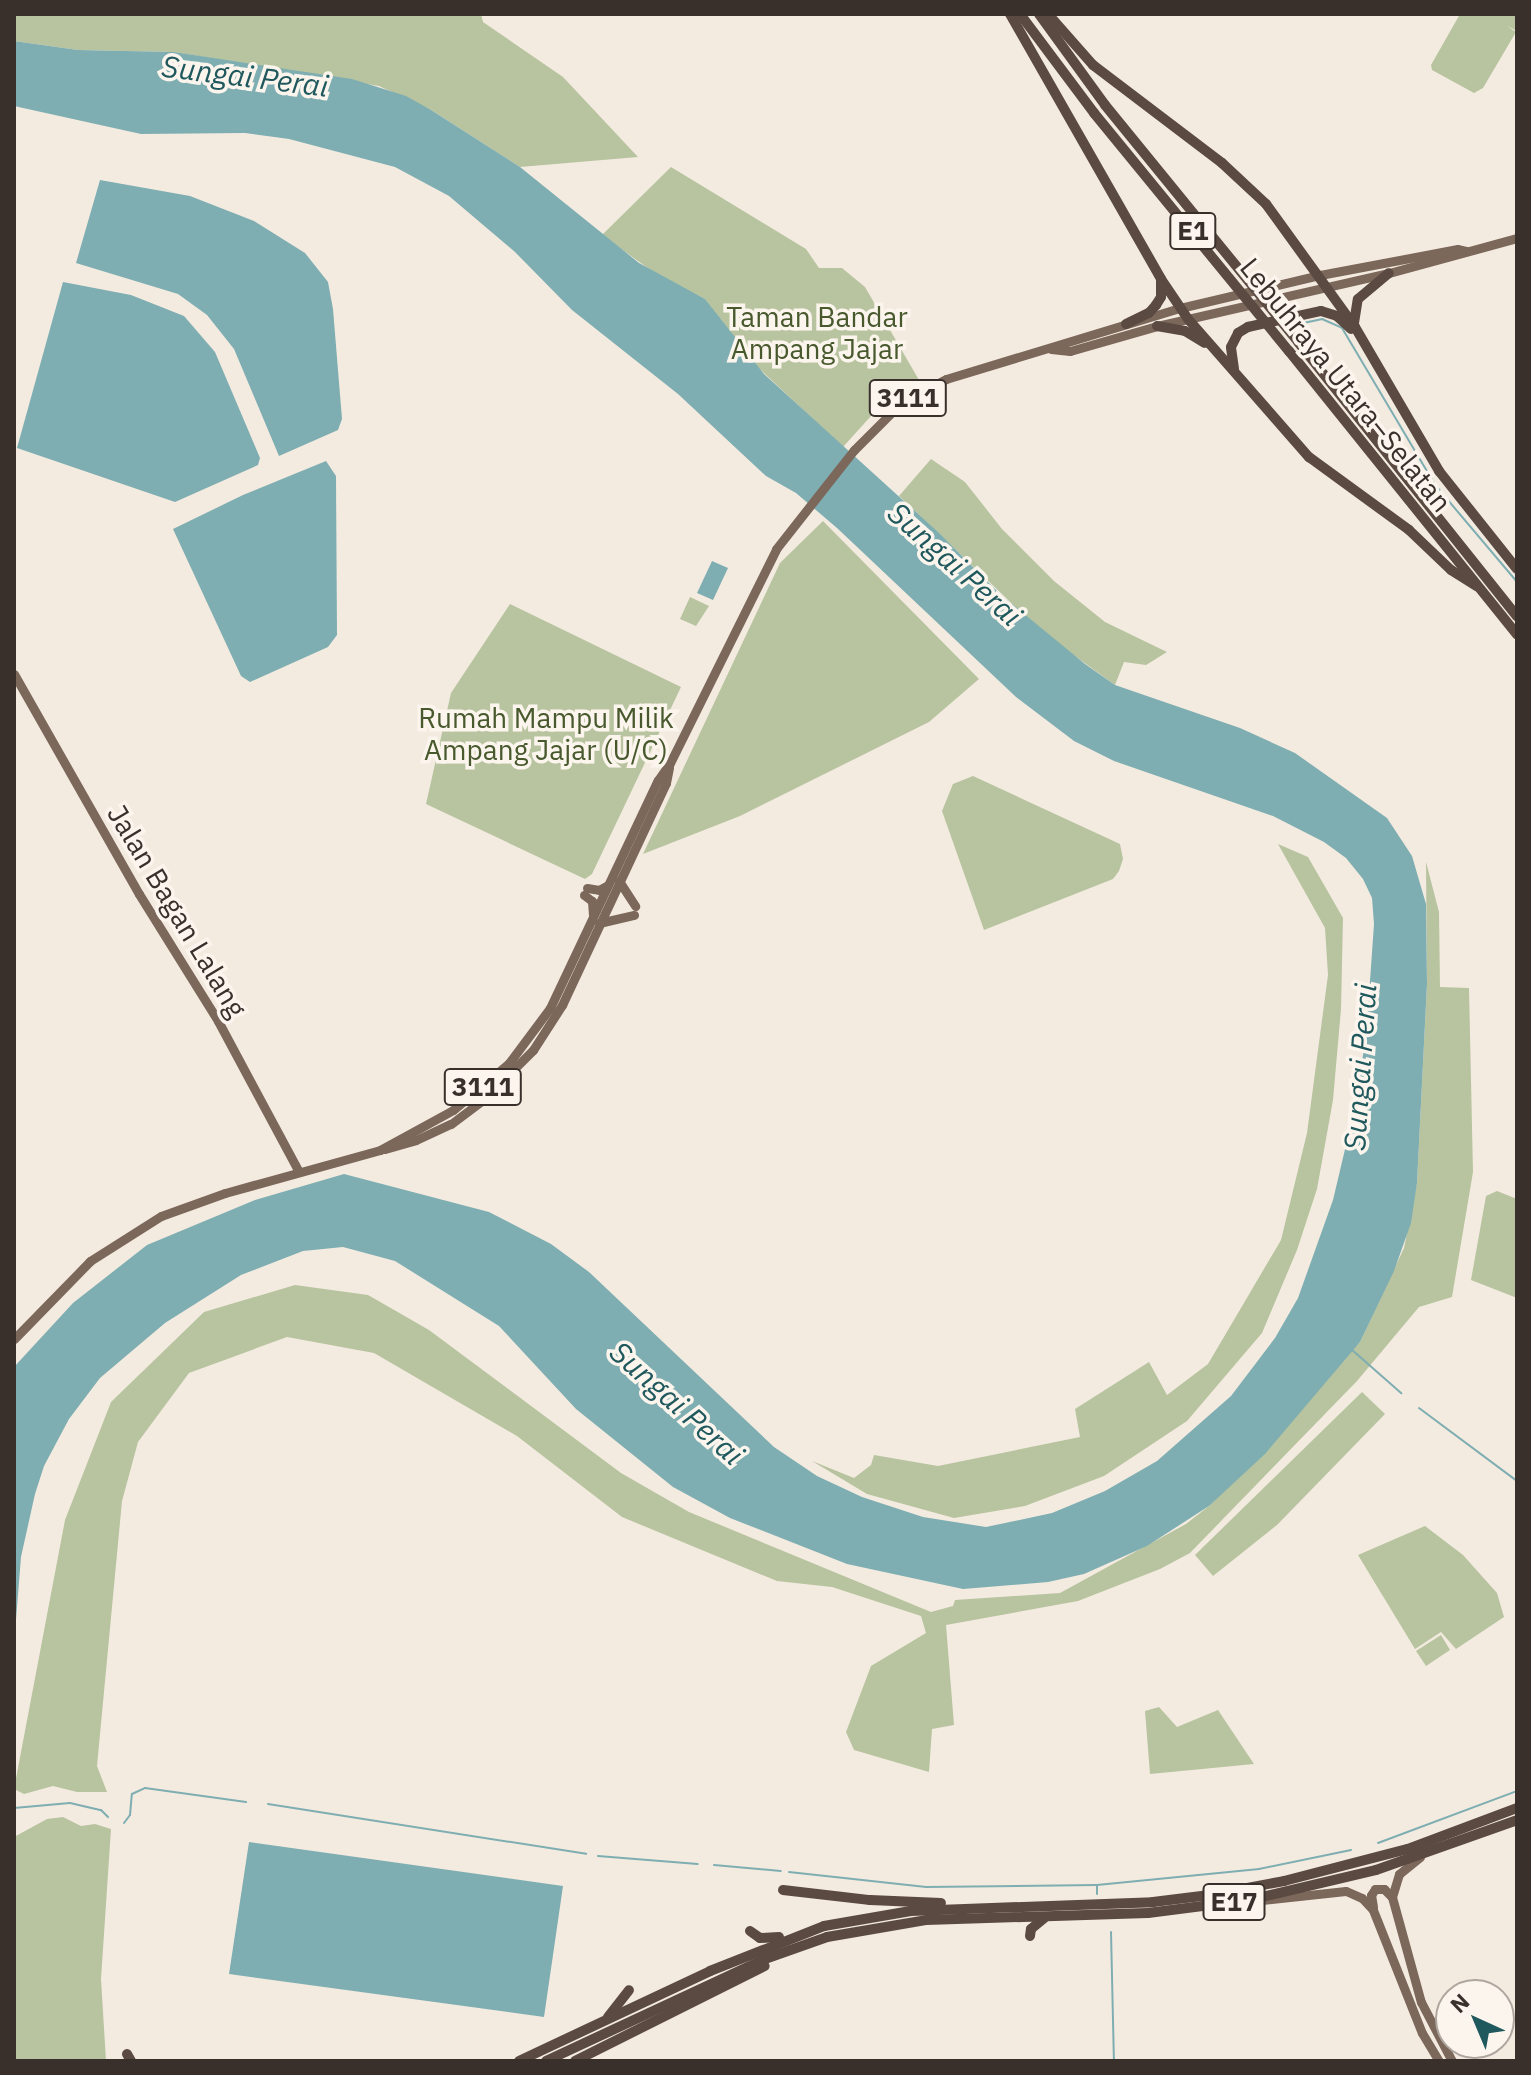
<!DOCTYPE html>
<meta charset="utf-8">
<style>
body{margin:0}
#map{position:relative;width:1531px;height:2075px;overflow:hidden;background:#f4ebe0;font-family:"IBM Plex Sans",sans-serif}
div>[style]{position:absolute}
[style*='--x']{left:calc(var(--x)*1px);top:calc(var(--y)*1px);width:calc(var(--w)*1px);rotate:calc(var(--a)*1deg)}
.green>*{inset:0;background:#b7c49f}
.water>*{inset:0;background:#7eaeb2}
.stream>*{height:2px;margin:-1px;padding:0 1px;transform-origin:1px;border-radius:1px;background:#7eaeb2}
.major>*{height:9px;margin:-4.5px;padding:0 4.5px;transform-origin:4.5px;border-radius:4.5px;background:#7c675b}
.highway>*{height:10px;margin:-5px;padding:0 5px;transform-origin:5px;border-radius:5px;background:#5b4a42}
.highway-bridge>*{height:10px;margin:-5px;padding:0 5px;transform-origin:5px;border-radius:5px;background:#5b4a42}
span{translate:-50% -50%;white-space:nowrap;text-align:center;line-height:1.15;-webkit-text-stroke:7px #fbf5ed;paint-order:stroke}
.shield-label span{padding:2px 6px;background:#fbf5ed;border:2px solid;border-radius:6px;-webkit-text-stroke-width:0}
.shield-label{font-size:26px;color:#3a302b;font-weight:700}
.park-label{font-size:28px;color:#48592e}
.street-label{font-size:28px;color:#3a302b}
.water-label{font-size:30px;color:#1f585d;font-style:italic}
.frame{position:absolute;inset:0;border:16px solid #3a302b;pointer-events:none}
.north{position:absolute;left:1435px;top:1979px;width:80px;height:80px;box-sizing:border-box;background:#fbf5ed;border:2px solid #aea69f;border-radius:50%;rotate:316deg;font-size:22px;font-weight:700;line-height:32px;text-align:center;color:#3a302b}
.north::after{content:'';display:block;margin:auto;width:28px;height:36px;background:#1f585d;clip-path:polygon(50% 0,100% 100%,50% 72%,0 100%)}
</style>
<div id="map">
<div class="green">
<div style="clip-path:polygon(14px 14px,481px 14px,483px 22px,563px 77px,638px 157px,520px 167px,431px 110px,379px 86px,174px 52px,78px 50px,14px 41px)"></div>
<div style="clip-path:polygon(1460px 14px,1517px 14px,1515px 30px,1507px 26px,1516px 32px,1483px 88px,1474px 93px,1432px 70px,1431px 65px)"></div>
<div style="clip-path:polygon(671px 167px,806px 249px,819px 268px,842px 268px,865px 287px,919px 380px,890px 395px,843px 447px,749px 359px,705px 299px,656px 274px,602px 235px)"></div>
<div style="clip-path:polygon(931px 459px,965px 482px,1002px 529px,1054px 581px,1105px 622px,1167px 652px,1146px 665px,1124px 662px,1115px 685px,1043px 633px,899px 496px)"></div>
<div style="clip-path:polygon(823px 521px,979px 679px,929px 722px,740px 816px,643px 854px,780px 563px)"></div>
<div style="clip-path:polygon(690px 597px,709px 606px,696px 626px,680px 619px)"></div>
<div style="clip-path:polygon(510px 604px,681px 687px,592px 874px,585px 879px,426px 804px,451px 693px)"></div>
<div style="clip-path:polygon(973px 776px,1120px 844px,1123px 859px,1119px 871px,1113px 879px,984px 930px,942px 811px,953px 784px)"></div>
<div style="clip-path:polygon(1278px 844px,1308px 857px,1343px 918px,1341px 1009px,1333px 1100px,1317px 1189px,1297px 1250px,1262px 1333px,1187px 1421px,1104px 1476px,1025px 1506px,954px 1518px,867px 1494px,812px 1461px,854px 1478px,871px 1465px,874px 1455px,938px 1466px,1080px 1437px,1075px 1409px,1149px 1362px,1167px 1395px,1208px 1364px,1281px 1240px,1307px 1133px,1328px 975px,1325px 928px)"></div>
<div style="clip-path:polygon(1426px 862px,1439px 912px,1440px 987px,1469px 988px,1473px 1172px,1452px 1297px,1419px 1307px,1357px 1381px,1190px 1553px,1160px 1569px,1078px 1601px,946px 1625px,954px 1725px,932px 1729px,929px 1772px,854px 1750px,846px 1732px,871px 1666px,926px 1633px,921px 1616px,832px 1587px,777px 1581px,622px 1517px,517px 1436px,374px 1353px,287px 1337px,189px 1373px,138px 1442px,122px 1501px,97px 1766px,107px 1792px,77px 1792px,53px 1786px,24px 1794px,14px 1789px,65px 1520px,111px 1402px,204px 1312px,295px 1285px,368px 1295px,429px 1330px,621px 1473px,689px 1512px,931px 1612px,953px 1606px,955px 1600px,1060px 1593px,1186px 1524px,1209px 1506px,1360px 1342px,1404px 1248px,1417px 1183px,1427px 984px)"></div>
<div style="clip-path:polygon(1497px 1191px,1517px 1199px,1517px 1298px,1471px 1280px,1486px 1196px)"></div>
<div style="clip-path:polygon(1362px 1392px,1385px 1414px,1277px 1525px,1213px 1576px,1195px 1555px)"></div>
<div style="clip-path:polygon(1425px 1526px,1463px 1555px,1497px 1593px,1504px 1617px,1456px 1649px,1441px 1632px,1415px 1649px,1358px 1555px)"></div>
<div style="clip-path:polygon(1441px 1635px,1450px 1650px,1426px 1666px,1416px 1651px)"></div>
<div style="clip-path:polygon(1159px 1707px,1177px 1727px,1218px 1710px,1254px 1764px,1150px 1774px,1145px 1711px)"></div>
<div style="clip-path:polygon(63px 1817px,81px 1826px,95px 1824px,111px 1829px,101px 1979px,106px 2061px,14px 2061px,14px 1837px,47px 1819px)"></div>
</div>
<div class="water">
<div style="clip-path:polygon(14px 41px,78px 50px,174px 52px,352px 79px,406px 96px,431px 110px,520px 167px,639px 263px,705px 299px,764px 374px,938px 532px,1000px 594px,1085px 664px,1115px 685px,1240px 728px,1295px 753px,1387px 818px,1412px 856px,1426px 904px,1427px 984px,1417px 1183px,1411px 1223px,1394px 1271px,1360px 1342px,1265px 1454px,1209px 1506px,1147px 1546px,1084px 1574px,1048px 1582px,963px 1589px,847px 1564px,730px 1518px,673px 1487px,576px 1409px,499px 1326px,395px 1261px,343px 1247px,303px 1251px,241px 1275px,165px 1323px,100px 1378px,69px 1419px,44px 1466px,35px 1494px,21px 1557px,14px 1645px,14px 1367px,73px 1303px,147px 1245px,255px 1200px,344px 1174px,489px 1212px,551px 1244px,589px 1272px,774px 1447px,817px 1476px,862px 1497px,923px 1517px,986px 1527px,1052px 1513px,1105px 1491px,1157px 1461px,1231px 1396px,1275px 1338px,1298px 1298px,1333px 1200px,1351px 1124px,1366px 1038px,1374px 924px,1372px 898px,1363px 879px,1346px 858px,1324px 842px,1273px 816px,1114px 761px,1074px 741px,1016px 697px,837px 528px,796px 493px,766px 476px,678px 394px,572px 310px,515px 252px,449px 196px,395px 167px,289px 139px,245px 133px,141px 134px,14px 106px)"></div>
<div style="clip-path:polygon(100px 180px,190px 196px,254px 221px,305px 253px,328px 282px,333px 309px,342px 419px,338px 430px,279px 456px,234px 349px,207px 315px,178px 294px,76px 263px)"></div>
<div style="clip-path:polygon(63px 282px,131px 295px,184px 316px,215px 352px,260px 458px,258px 465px,175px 502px,17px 448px)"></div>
<div style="clip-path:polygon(326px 461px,336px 476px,337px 635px,328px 647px,250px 682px,241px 676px,173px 529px,243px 495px)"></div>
<div style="clip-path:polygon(712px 561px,728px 568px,713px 600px,697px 593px)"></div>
<div style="clip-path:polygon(249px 1842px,563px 1886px,544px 2017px,229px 1974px)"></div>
</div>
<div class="stream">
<div style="--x:1294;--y:325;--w:29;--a:-12"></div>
<div style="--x:1322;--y:319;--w:22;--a:24"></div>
<div style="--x:1342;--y:328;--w:184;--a:59.3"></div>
<div style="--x:1436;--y:486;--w:126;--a:49.8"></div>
<div style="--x:1351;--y:1349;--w:67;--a:41.3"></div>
<div style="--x:1419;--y:1408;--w:122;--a:36.7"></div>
<div style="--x:268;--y:1804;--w:322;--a:8.9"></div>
<div style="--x:14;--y:1808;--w:56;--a:-5.1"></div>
<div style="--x:70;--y:1803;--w:32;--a:13"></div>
<div style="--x:101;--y:1810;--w:10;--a:45"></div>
<div style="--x:124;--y:1823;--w:10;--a:-53"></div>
<div style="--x:130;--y:1815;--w:21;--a:-85"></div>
<div style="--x:132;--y:1794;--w:14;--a:-25"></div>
<div style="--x:145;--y:1788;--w:102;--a:7.9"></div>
<div style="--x:1378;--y:1843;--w:148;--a:-20.5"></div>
<div style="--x:598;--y:1856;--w:100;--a:4.6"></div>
<div style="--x:714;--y:1865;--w:67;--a:5.1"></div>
<div style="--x:789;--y:1872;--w:138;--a:6.2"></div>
<div style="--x:926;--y:1887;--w:171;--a:-0.7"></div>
<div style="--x:1097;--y:1885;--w:163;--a:-5.6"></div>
<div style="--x:1259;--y:1869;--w:94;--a:-11.7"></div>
<div style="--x:1097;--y:1886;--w:8;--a:90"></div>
<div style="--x:1111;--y:1932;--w:129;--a:88.7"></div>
</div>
<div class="major">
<div style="--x:1051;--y:349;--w:19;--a:6"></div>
<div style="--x:1070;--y:351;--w:91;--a:-16"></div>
<div style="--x:1157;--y:326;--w:238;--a:-12.9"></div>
<div style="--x:1389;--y:273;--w:133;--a:-15.3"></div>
<div style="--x:14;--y:674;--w:253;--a:60.4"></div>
<div style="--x:139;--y:894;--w:150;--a:58.1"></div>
<div style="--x:218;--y:1021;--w:171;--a:61.8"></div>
<div style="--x:619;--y:881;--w:30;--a:57"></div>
<div style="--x:587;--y:888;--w:12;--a:9"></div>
<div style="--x:599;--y:890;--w:10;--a:-29"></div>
<div style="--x:584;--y:895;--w:10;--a:37"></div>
<div style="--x:592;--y:901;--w:13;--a:86"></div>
<div style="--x:599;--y:923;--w:36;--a:-13"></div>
<div style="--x:385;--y:1149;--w:32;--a:-16"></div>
<div style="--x:416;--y:1140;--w:38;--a:-25"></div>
<div style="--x:451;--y:1124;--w:40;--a:-37"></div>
<div style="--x:483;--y:1100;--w:71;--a:-45"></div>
<div style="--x:533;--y:1050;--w:54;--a:-57.2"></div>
<div style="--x:562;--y:1005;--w:245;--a:-64.9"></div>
<div style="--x:666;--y:783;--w:16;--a:-79"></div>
<div style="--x:14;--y:1339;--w:109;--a:-45.7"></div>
<div style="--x:90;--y:1261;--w:84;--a:-32.4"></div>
<div style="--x:161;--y:1216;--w:68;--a:-19.8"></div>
<div style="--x:225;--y:1193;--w:161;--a:-15.5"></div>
<div style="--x:380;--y:1150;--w:83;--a:-28.7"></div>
<div style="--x:453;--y:1110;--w:73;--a:-40"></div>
<div style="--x:509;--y:1063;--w:69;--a:-53.3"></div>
<div style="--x:550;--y:1008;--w:252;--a:-64.7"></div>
<div style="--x:658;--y:780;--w:21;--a:-55"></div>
<div style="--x:670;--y:763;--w:239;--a:-63.6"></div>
<div style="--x:776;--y:549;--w:126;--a:-51.8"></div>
<div style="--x:854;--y:450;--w:66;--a:-45"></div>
<div style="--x:901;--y:403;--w:51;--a:-28.1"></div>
<div style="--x:946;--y:379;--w:245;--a:-16.9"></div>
<div style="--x:1180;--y:308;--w:144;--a:-13.3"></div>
<div style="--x:1320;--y:275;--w:140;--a:-10.7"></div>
<div style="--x:1458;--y:249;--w:8;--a:14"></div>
<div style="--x:1420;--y:1857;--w:27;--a:141"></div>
<div style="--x:1399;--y:1874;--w:24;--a:107"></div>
<div style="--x:1392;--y:1897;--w:109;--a:74.6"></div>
<div style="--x:1421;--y:2002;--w:67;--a:62.3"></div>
<div style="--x:1262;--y:1900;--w:84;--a:-6.1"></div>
<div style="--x:1346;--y:1891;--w:17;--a:24"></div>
<div style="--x:1362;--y:1898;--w:16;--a:47"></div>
<div style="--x:1373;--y:1910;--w:132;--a:68.3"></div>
<div style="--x:1422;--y:2033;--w:33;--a:59"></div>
<div style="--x:1373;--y:1907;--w:12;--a:-99"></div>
<div style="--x:1371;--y:1895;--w:7;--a:-56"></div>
<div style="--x:1375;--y:1889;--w:9;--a:0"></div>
<div style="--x:1384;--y:1889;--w:11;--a:45"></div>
</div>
<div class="highway">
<div style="--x:1010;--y:14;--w:305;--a:60.3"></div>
<div style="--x:1161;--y:279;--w:48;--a:56"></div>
<div style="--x:1188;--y:319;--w:184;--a:48.8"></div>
<div style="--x:1309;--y:457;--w:124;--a:36.1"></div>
<div style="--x:1409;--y:530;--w:58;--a:43.6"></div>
<div style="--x:1451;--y:570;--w:31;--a:32"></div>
<div style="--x:1020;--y:14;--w:124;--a:53.2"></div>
<div style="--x:1039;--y:14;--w:112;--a:54"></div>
<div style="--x:1048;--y:14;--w:68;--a:48.6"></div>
<div style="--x:1093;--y:65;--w:162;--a:37.2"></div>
<div style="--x:1222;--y:163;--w:60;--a:43"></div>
<div style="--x:1266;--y:204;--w:152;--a:54.1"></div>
<div style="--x:1355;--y:327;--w:167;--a:59.7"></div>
<div style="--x:1439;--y:471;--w:125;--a:51.5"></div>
<div style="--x:1354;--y:323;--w:24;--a:-81"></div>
<div style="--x:1358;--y:299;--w:40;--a:-40"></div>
<div style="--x:1126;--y:324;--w:25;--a:-26"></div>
<div style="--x:1149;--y:313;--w:11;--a:-49"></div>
<div style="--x:1156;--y:305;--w:9;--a:-58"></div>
<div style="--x:1161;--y:297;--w:17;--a:-90"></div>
<div style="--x:1157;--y:326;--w:28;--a:10"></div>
<div style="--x:1185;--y:331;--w:23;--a:31"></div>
<div style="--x:1298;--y:342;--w:351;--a:51.4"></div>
<div style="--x:1289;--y:351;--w:364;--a:51.2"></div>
<div style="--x:1234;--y:369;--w:22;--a:-98"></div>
<div style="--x:1231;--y:347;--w:16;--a:-63"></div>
<div style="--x:1238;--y:333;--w:12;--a:-31"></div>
<div style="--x:1248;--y:327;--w:75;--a:-12.4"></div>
<div style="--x:1321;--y:311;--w:17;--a:17"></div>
<div style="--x:1337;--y:316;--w:19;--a:43"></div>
<div style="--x:783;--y:1890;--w:88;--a:6.6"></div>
<div style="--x:870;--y:1900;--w:71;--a:2.4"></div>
<div style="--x:750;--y:1931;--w:12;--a:35"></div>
<div style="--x:760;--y:1938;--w:19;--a:-3"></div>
<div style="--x:1030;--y:1936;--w:7;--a:-82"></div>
<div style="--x:1031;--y:1929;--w:17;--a:-40"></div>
<div style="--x:608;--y:2017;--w:34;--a:-52"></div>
<div style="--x:127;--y:2054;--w:8;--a:60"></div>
<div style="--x:519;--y:2061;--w:211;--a:-25.2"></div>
<div style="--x:710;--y:1971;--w:123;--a:-21.5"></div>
<div style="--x:824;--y:1926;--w:88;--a:-9.8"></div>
<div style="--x:911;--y:1911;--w:242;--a:-2.1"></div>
<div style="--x:1153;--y:1902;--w:57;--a:-7"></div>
<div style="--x:1210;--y:1895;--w:75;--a:-10.7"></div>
<div style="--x:1284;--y:1881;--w:128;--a:-14.5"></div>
<div style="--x:1408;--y:1849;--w:116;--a:-20.6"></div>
<div style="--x:546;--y:2061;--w:242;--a:-25"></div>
<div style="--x:765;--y:1959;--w:66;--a:-19.5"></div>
<div style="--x:827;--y:1937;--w:100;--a:-9.7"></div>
<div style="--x:926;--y:1920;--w:222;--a:-1.8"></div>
<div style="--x:1148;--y:1913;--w:102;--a:-7.3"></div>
<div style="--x:1249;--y:1900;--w:130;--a:-13.3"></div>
<div style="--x:1376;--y:1870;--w:150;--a:-19.5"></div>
<div style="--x:575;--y:2061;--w:212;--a:-26.6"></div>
</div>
<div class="highway-bridge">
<div style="--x:1105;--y:105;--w:306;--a:50.8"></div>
<div style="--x:1094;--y:113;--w:308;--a:50.7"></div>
</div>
<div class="shield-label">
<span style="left:1193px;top:231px">E1</span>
<span style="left:908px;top:398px">3111</span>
<span style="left:483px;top:1087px">3111</span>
<span style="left:1234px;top:1902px">E17</span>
</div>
<div class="park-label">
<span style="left:817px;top:333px">Taman Bandar<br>Ampang Jajar</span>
<span style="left:546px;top:734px">Rumah Mampu Milik<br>Ampang Jajar (U/C)</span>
</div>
<div class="street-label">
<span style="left:1346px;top:385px;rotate:51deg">Lebuhraya Utara–Selatan</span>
<span style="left:177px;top:911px;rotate:59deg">Jalan Bagan Lalang</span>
</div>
<div class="water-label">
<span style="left:245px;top:76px;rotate:7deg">Sungai Perai</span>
<span style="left:955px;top:564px;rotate:42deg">Sungai Perai</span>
<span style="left:1360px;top:1067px;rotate:-86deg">Sungai Perai</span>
<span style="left:677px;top:1403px;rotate:42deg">Sungai Perai</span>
</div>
<div class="frame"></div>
<div class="north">N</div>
</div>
